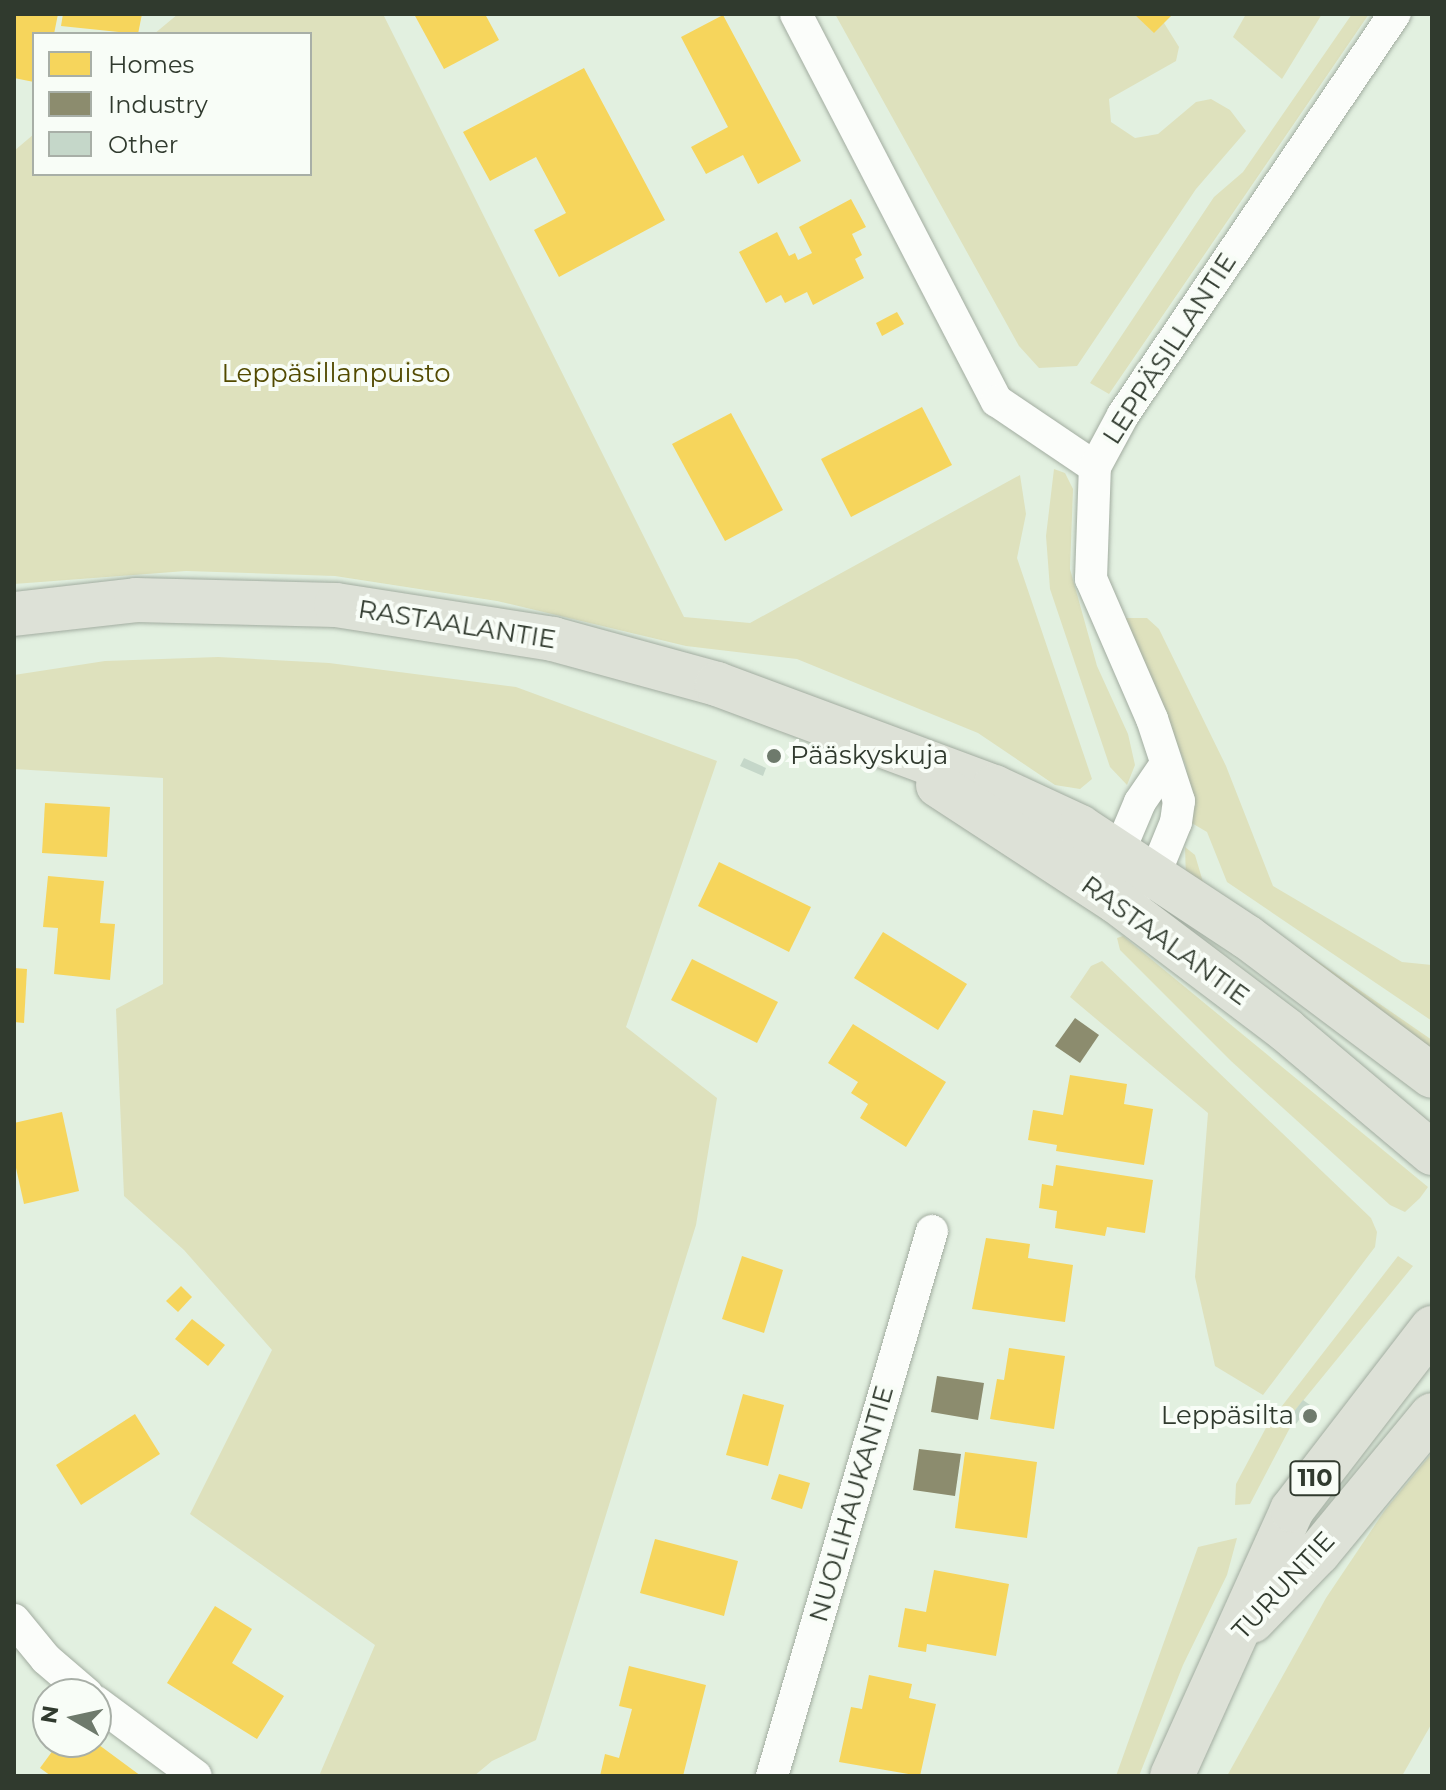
<!DOCTYPE html>
<html>
<head>
<meta charset="utf-8">
<style>
  body { margin:0 }
  #map { position:relative; width:1446px; height:1790px; overflow:hidden; background:#e2f0e0; font-family:Montserrat,sans-serif }
  div>[style] { position:absolute }
  [style*='--x'] { left:calc(var(--x)*1px); top:calc(var(--y)*1px); width:calc(var(--w)*1px); rotate:calc(var(--a)*1deg) }
  .green>* { inset:0; background:#dee1bd }
  .homes>* { inset:0; background:#f6d55c }
  .industry>* { inset:0; background:#8c8c6e }
  .building>* { inset:0; background:#c5d7c9 }
  .roads { filter:drop-shadow(0 0 2px #a2aca0) drop-shadow(0 0 2px #a2aca0) }
  .minor>* { height:32px; margin:-16px; padding:0 16px; transform-origin:16px; border-radius:16px; background:#fbfdfa }
  .primary>* { height:44px; margin:-22px; padding:0 22px; transform-origin:22px; border-radius:22px; background:#dde1d7 }
  .dots>* { width:22px; height:22px; translate:-50% -50%; box-sizing:border-box; border:4px solid #f8fdf7; border-radius:50% }
  span { translate:-50% -50%; white-space:nowrap; text-align:center; line-height:1.15; -webkit-text-stroke:8px #f8fdf7; paint-order:stroke }
  .shield-label span { padding:2px 6px; background:#f8fdf7; border:2px solid; border-radius:6px; -webkit-text-stroke-width:0 }
  .shield-label { font-size:24px; color:#303a2e; font-weight:700 }
  .street-label { font-size:26px; color:#303a2e }
  .park-label { font-size:26px; color:#524a00 }
  .poi-label { font-size:26px; color:#303a2e }
  .left { translate:0 -50%; text-align:left }
  .right { translate:-100% -50%; text-align:right }
  .frame { position:absolute; inset:0; border:16px solid #303a2e; pointer-events:none }
  .legend { position:absolute; left:32px; top:32px; width:280px; height:144px; box-sizing:border-box; background:#f8fdf7; border:2px solid #a8afa7; margin:0; padding:10px 14px; list-style:none; font-size:24px; color:#303a2e }
  .legend li { display:flex; align-items:center; gap:16px; height:40px }
  .legend b { width:40px; border:2px solid #a8afa7 }
  .north { position:absolute; left:32px; top:1678px; width:80px; height:80px; box-sizing:border-box; background:#f8fdf7; border:2px solid #a8afa7; border-radius:50%; rotate:279deg; font-size:22px; font-weight:700; line-height:32px; text-align:center; color:#303a2e }
  .north::after { content:''; display:block; margin:auto; width:28px; height:36px; background:#6e7a6c; clip-path:polygon(50% 0,100% 100%,50% 72%,0 100%) }
</style>
</head>
<body>
<div id="map">
  <div class="green">
    <div style="clip-path:polygon(178px 14px,383px 14px,684px 617px,750px 623px,1020px 475px,1026px 514px,1017px 558px,1092px 779px,1080px 789px,1055px 785px,978px 733px,797px 659px,686px 646px,497px 601px,335px 576px,186px 571px,14px 584px,14px 151px,34px 134px,34px 174px,310px 174px,310px 34px,154px 34px)"></div>
    <div style="clip-path:polygon(835px 14px,1134px 14px,1164px 23px,1179px 47px,1176px 61px,1109px 99px,1111px 122px,1135px 138px,1158px 134px,1196px 102px,1211px 99px,1230px 110px,1246px 131px,1196px 189px,1077px 366px,1039px 368px,1019px 346px)"></div>
    <div style="clip-path:polygon(1246px 14px,1322px 14px,1282px 79px,1233px 37px)"></div>
    <div style="clip-path:polygon(1352px 14px,1369px 14px,1109px 394px,1090px 383px,1214px 197px,1243px 172px)"></div>
    <div style="clip-path:polygon(1054px 469px,1065px 473px,1073px 489px,1070px 569px,1097px 666px,1128px 734px,1135px 765px,1127px 785px,1110px 767px,1050px 589px,1046px 536px)"></div>
    <div style="clip-path:polygon(1125px 618px,1147px 618px,1159px 629px,1226px 766px,1273px 886px,1402px 962px,1432px 965px,1432px 1021px,1227px 882px,1207px 832px,1190px 822px,1186px 766px)"></div>
    <div style="clip-path:polygon(218px 657px,329px 663px,516px 687px,717px 761px,626px 1027px,717px 1098px,696px 1225px,536px 1740px,492px 1761px,474px 1776px,319px 1776px,375px 1645px,190px 1514px,272px 1350px,184px 1250px,124px 1196px,116px 1009px,163px 984px,163px 778px,14px 769px,14px 675px,105px 661px)"></div>
    <div style="clip-path:polygon(1185px 847px,1195px 855px,1203px 882px,1432px 1040px,1432px 1065px,1186px 878px)"></div>
    <div style="clip-path:polygon(1123px 936px,1428px 1187px,1420px 1198px,1405px 1212px,1390px 1205px,1231px 1061px,1120px 950px,1117px 938px)"></div>
    <div style="clip-path:polygon(1102px 961px,1371px 1218px,1377px 1232px,1375px 1247px,1263px 1395px,1215px 1366px,1195px 1277px,1208px 1113px,1070px 997px,1091px 966px)"></div>
    <div style="clip-path:polygon(1398px 1256px,1413px 1266px,1289px 1418px,1293px 1422px,1250px 1504px,1235px 1505px,1236px 1484px,1268px 1424px)"></div>
    <div style="clip-path:polygon(1432px 1453px,1432px 1723px,1402px 1776px,1227px 1776px,1326px 1598px,1385px 1510px)"></div>
    <div style="clip-path:polygon(1237px 1538px,1227px 1575px,1183px 1665px,1139px 1776px,1116px 1776px,1198px 1547px)"></div>
  </div>
  <div class="homes">
    <div style="clip-path:polygon(14px 14px,58px 14px,54px 34px,34px 34px,34px 82px,14px 78px)"></div>
    <div style="clip-path:polygon(63px 14px,142px 14px,138px 34px,61px 26px)"></div>
    <div style="clip-path:polygon(414px 14px,485px 14px,499px 40px,444px 69px)"></div>
    <div style="clip-path:polygon(1134px 14px,1173px 14px,1154px 33px)"></div>
    <div style="clip-path:polygon(723px 15px,801px 161px,758px 184px,743px 155px,706px 174px,691px 147px,728px 127px,681px 37px)"></div>
    <div style="clip-path:polygon(584px 68px,665px 220px,559px 277px,534px 230px,566px 213px,536px 157px,490px 181px,463px 132px)"></div>
    <div style="clip-path:polygon(851px 199px,866px 227px,852px 234px,862px 255px,855px 259px,864px 278px,813px 305px,807px 292px,785px 303px,781px 295px,766px 303px,739px 252px,777px 232px,789px 256px,795px 253px,798px 260px,812px 253px,799px 227px)"></div>
    <div style="clip-path:polygon(897px 312px,904px 324px,882px 336px,876px 323px)"></div>
    <div style="clip-path:polygon(922px 407px,952px 465px,851px 517px,821px 459px)"></div>
    <div style="clip-path:polygon(731px 413px,783px 510px,725px 541px,672px 444px)"></div>
    <div style="clip-path:polygon(45px 803px,110px 807px,107px 857px,42px 853px)"></div>
    <div style="clip-path:polygon(719px 862px,811px 907px,789px 952px,698px 906px)"></div>
    <div style="clip-path:polygon(48px 876px,104px 881px,100px 923px,115px 924px,110px 980px,54px 974px,58px 928px,43px 927px)"></div>
    <div style="clip-path:polygon(883px 932px,967px 984px,938px 1030px,854px 978px)"></div>
    <div style="clip-path:polygon(692px 959px,778px 1002px,757px 1043px,671px 1000px)"></div>
    <div style="clip-path:polygon(14px 968px,27px 969px,24px 1023px,14px 1022px)"></div>
    <div style="clip-path:polygon(853px 1024px,946px 1082px,906px 1147px,860px 1118px,868px 1104px,851px 1093px,858px 1082px,828px 1063px)"></div>
    <div style="clip-path:polygon(1070px 1075px,1127px 1084px,1124px 1104px,1153px 1109px,1144px 1165px,1056px 1151px,1057px 1145px,1028px 1140px,1033px 1110px,1063px 1115px)"></div>
    <div style="clip-path:polygon(62px 1112px,79px 1191px,24px 1204px,14px 1159px,14px 1123px)"></div>
    <div style="clip-path:polygon(1056px 1165px,1153px 1180px,1145px 1233px,1107px 1227px,1105px 1236px,1055px 1228px,1057px 1211px,1039px 1208px,1042px 1184px,1053px 1186px)"></div>
    <div style="clip-path:polygon(986px 1238px,1030px 1244px,1028px 1258px,1073px 1265px,1065px 1322px,972px 1309px)"></div>
    <div style="clip-path:polygon(742px 1256px,783px 1270px,764px 1333px,722px 1319px)"></div>
    <div style="clip-path:polygon(181px 1286px,192px 1297px,178px 1312px,166px 1301px)"></div>
    <div style="clip-path:polygon(192px 1319px,225px 1345px,208px 1366px,175px 1339px)"></div>
    <div style="clip-path:polygon(1009px 1348px,1065px 1356px,1054px 1429px,990px 1419px,997px 1379px,1004px 1380px)"></div>
    <div style="clip-path:polygon(743px 1394px,784px 1405px,768px 1466px,726px 1455px)"></div>
    <div style="clip-path:polygon(135px 1414px,160px 1454px,81px 1505px,56px 1465px)"></div>
    <div style="clip-path:polygon(965px 1452px,1037px 1462px,1027px 1538px,955px 1528px)"></div>
    <div style="clip-path:polygon(779px 1474px,810px 1483px,802px 1509px,771px 1499px)"></div>
    <div style="clip-path:polygon(655px 1539px,738px 1561px,724px 1616px,640px 1593px)"></div>
    <div style="clip-path:polygon(934px 1570px,1009px 1584px,996px 1656px,927px 1644px,926px 1652px,898px 1647px,905px 1608px,926px 1612px)"></div>
    <div style="clip-path:polygon(215px 1606px,252px 1629px,232px 1663px,284px 1696px,257px 1739px,167px 1683px)"></div>
    <div style="clip-path:polygon(629px 1666px,706px 1685px,683px 1776px,600px 1776px,605px 1754px,619px 1758px,632px 1709px,619px 1706px)"></div>
    <div style="clip-path:polygon(869px 1675px,912px 1684px,909px 1698px,936px 1704px,920px 1776px,839px 1762px,851px 1707px,862px 1709px)"></div>
    <div style="clip-path:polygon(59px 1742px,95px 1742px,141px 1776px,51px 1776px,40px 1768px)"></div>
  </div>
  <div class="industry">
    <div style="clip-path:polygon(1075px 1018px,1099px 1035px,1080px 1063px,1055px 1046px)"></div>
    <div style="clip-path:polygon(937px 1376px,984px 1383px,978px 1420px,931px 1412px)"></div>
    <div style="clip-path:polygon(919px 1449px,961px 1454px,955px 1496px,913px 1490px)"></div>
  </div>
  <div class="building">
    <div style="clip-path:polygon(744px 758px,766px 768px,763px 776px,740px 766px)"></div>
    <div style="clip-path:polygon(1303px 1400px,1310px 1405px,1296px 1424px,1289px 1418px)"></div>
  </div>
  <div class="roads">
    <div class="minor">
      <div style="--x:796;--y:14;--w:436;--a:62.6"></div>
      <div style="--x:997;--y:401;--w:118;--a:34"></div>
      <div style="--x:1118;--y:875;--w:21;--a:-90"></div>
      <div style="--x:1118;--y:854;--w:56;--a:-67.1"></div>
      <div style="--x:1140;--y:802;--w:46;--a:-55.6"></div>
      <div style="--x:1137;--y:889;--w:21;--a:-37"></div>
      <div style="--x:1154;--y:876;--w:58;--a:-67.8"></div>
      <div style="--x:1176;--y:822;--w:21;--a:-82"></div>
      <div style="--x:1179;--y:801;--w:86;--a:-108.2"></div>
      <div style="--x:1152;--y:719;--w:153;--a:-113.5"></div>
      <div style="--x:1091;--y:579;--w:112;--a:-88"></div>
      <div style="--x:1095;--y:467;--w:59;--a:-61.7"></div>
      <div style="--x:1123;--y:415;--w:485;--a:-55.9"></div>
      <div style="--x:14;--y:1620;--w:50;--a:50.6"></div>
      <div style="--x:46;--y:1659;--w:54;--a:40.5"></div>
      <div style="--x:96;--y:1702;--w:124;--a:36.5"></div>
      <div style="--x:772;--y:1776;--w:568;--a:-73.64"></div>
    </div>
    <div class="primary">
      <div style="--x:14;--y:614;--w:123;--a:-6.5"></div>
      <div style="--x:136;--y:600;--w:200;--a:1.4"></div>
      <div style="--x:336;--y:605;--w:220;--a:8.9"></div>
      <div style="--x:553;--y:639;--w:170;--a:15.3"></div>
      <div style="--x:717;--y:684;--w:296;--a:20.4"></div>
      <div style="--x:994;--y:787;--w:95;--a:24.9"></div>
      <div style="--x:1080;--y:827;--w:200;--a:33.4"></div>
      <div style="--x:1247;--y:937;--w:231;--a:36.9"></div>
      <div style="--x:938;--y:785;--w:214;--a:33.2"></div>
      <div style="--x:1117;--y:902;--w:212;--a:37.1"></div>
      <div style="--x:1286;--y:1030;--w:191;--a:40.1"></div>
      <div style="--x:1252;--y:1621;--w:95;--a:-45.9"></div>
      <div style="--x:1318;--y:1553;--w:179;--a:-50.4"></div>
      <div style="--x:1172;--y:1776;--w:292;--a:-65.7"></div>
      <div style="--x:1292;--y:1510;--w:230;--a:-52.4"></div>
    </div>
  </div>
  <div class="dots">
    <div style="left:774px;top:756px;background:#6e7a6c"></div>
    <div style="left:1310px;top:1416px;background:#6e7a6c"></div>
  </div>
  <div class="shield-label">
    <span style="left:1315px;top:1478px">110</span>
  </div>
  <div class="street-label">
    <span style="left:1170px;top:349px;rotate:-57deg">LEPPÄSILLANTIE</span>
    <span style="left:457px;top:625px;rotate:9deg">RASTAALANTIE</span>
    <span style="left:1165px;top:941px;rotate:36deg">RASTAALANTIE</span>
    <span style="left:852px;top:1504px;rotate:-74deg">NUOLIHAUKANTIE</span>
    <span style="left:1284px;top:1586px;rotate:-47deg">TURUNTIE</span>
  </div>
  <div class="park-label">
    <span style="left:336px;top:374px">Leppäsillanpuisto</span>
  </div>
  <div class="poi-label">
    <span class="left" style="left:790px;top:756px">Pääskyskuja</span>
    <span class="right" style="left:1294px;top:1416px">Leppäsilta</span>
  </div>
  <div class="frame"></div>
  <ul class="legend">
  <li><b style="height:22px;background:#f6d55c"></b>Homes</li>
  <li><b style="height:22px;background:#8c8c6e"></b>Industry</li>
  <li><b style="height:22px;background:#c5d7c9"></b>Other</li>
  </ul>
  <div class="north">N</div>
</div>
</body>
</html>
